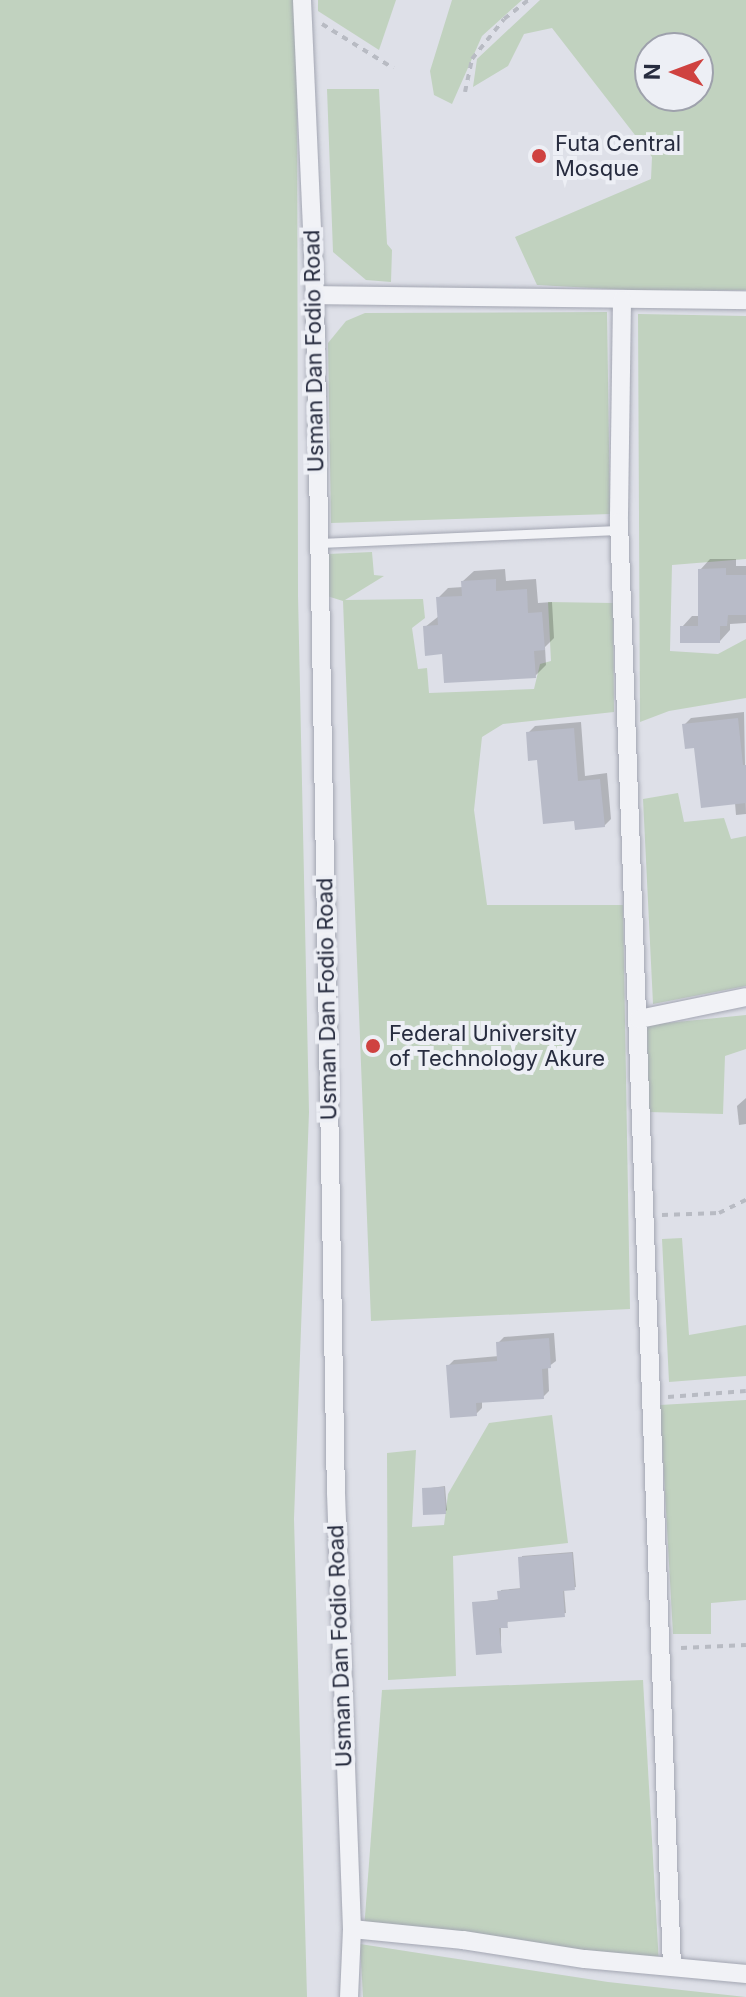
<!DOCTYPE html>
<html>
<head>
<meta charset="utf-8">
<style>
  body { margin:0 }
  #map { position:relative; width:746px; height:1997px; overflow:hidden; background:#dee0e8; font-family:Inter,sans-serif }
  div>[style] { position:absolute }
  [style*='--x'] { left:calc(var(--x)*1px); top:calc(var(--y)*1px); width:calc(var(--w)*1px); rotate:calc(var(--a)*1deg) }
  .green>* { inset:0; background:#c1d2bf }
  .shadow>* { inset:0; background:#0003 }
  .building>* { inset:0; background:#b8bbc8 }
  .path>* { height:4px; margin-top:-2px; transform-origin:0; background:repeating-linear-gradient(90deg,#b8bbc3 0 6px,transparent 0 12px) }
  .roads { filter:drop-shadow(0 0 2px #a3a6b2) drop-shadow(0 0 2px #a3a6b2) }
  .service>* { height:9px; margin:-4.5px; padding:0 4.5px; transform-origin:4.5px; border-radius:4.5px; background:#f1f2f6 }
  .minor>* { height:18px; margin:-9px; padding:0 9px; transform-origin:9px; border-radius:9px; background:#f1f2f6 }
  .dots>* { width:22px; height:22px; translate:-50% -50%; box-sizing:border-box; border:4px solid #edeff5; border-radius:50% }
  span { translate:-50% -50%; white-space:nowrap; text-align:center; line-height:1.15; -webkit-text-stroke:8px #edeff5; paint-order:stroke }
  .poi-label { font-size:22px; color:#272c3f }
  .left { translate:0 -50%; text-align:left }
  .street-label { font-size:22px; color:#272c3f }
  .north { position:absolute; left:634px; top:32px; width:80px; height:80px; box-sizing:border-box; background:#edeff5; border:2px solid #9ea1ac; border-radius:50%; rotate:271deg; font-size:22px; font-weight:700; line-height:32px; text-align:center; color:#272c3f }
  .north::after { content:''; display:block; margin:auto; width:28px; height:36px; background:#cf4240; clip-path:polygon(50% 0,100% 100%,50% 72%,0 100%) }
</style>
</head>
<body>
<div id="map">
  <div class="green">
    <div style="clip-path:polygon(0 0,297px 0,298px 595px,309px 1112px,294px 1519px,307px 1997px,0 1997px)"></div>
    <div style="clip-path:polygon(318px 0,396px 0,379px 50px,318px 11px)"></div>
    <div style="clip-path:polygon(452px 0,522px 0,482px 36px,452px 104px,434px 95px,430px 71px)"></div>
    <div style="clip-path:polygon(evenodd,540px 0,746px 0,746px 290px,647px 291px,537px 285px,515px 237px,651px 179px,652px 157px,552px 28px,524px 34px,508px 66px,473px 87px,477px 59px,540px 0,650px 48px,698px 48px,698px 96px,650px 96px,650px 48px)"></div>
    <div style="clip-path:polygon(327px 89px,379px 89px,387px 244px,392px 250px,391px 282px,366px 280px,333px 252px)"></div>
    <div style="clip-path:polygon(607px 312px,610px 514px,331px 523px,328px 343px,346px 321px,365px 313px)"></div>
    <div style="clip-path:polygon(638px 314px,746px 316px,746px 559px,672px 565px,670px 651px,718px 654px,746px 639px,746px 698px,669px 711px,640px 722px)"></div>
    <div style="clip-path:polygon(372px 552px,374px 575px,384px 576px,345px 600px,423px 599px,425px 618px,412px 628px,418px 669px,427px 668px,429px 693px,534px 689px,540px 664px,551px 661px,548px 602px,613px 603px,614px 712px,503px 724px,482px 737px,474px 810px,487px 905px,623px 905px,630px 1309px,371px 1321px,343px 601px,327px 596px,328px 554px)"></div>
    <div style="clip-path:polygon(678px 793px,684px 822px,724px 818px,731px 839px,746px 836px,746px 986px,653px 1004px,643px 799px)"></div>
    <div style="clip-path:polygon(746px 1015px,746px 1049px,725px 1056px,723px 1114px,648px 1112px,647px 1025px)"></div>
    <div style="clip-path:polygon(682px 1238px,689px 1335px,746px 1325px,746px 1376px,669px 1382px,662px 1239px)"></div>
    <div style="clip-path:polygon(746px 1400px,746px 1600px,711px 1603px,711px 1634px,673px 1634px,660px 1405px)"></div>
    <div style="clip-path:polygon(552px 1415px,568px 1543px,453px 1556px,456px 1676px,388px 1680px,387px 1453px,416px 1450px,412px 1527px,444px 1525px,448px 1494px,489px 1423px)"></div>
    <div style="clip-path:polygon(643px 1680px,659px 1965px,364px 1930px,382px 1690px)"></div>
    <div style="clip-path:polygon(360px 1944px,608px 1982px,746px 1997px,363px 1997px)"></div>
  </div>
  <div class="shadow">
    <div style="clip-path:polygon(710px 559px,736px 559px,736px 566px,746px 566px,746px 623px,730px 624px,730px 630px,720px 641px,682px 627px,692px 616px,700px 616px,700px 570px)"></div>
    <div style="clip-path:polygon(505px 569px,506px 581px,536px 579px,538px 603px,552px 602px,554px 638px,545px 647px,546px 665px,535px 676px,443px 652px,425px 627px,439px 616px,438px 598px,448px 588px,463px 587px,463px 581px,474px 571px)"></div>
    <div style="clip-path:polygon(744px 712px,746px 814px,736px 815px,735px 803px,684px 725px,691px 718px)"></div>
    <div style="clip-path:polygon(581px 722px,585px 776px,607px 773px,611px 819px,604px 826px,575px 819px,528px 733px,535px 726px)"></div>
    <div style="clip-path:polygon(746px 1098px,746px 1124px,739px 1125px,737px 1106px)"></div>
    <div style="clip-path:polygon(554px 1333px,556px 1361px,548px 1367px,549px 1391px,543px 1397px,482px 1401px,482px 1408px,476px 1414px,448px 1366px,454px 1360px,499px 1356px,498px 1343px,504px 1337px)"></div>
    <div style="clip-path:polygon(445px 1486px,447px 1510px,445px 1512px,424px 1489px)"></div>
    <div style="clip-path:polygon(573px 1552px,576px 1587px,564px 1589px,566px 1613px,508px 1620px,507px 1626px,501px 1626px,501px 1651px,474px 1603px,500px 1599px,501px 1590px,522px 1588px,522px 1556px)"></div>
  </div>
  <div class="building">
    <div style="clip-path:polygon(726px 568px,726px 575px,746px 575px,746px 615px,728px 615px,727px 626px,720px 626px,720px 643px,680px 643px,680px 626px,698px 626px,698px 569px)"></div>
    <div style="clip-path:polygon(496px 579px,496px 591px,527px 589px,528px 613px,542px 612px,545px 650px,534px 651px,536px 678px,444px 683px,442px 654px,425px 656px,423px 626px,438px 625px,436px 597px,462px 596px,461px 581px)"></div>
    <div style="clip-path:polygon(738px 718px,743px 765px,746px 765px,746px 803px,701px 808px,694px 748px,685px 749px,682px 724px)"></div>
    <div style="clip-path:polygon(574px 728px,578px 781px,600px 779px,605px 827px,575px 830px,574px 821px,543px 824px,537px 760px,528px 761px,526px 732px)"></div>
    <div style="clip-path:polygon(549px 1338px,551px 1368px,542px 1369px,544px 1399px,476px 1403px,477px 1416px,450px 1418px,446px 1365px,497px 1361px,496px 1342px)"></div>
    <div style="clip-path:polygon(444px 1487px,446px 1514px,423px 1515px,422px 1488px)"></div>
    <div style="clip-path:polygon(572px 1553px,575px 1590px,563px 1591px,565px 1617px,507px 1622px,508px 1628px,499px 1628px,502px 1653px,476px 1655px,472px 1602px,498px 1600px,497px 1591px,520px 1589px,518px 1557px)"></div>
  </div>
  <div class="path">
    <div style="--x:322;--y:24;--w:84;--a:31.8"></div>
    <div style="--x:465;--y:92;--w:34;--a:-78"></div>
    <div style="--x:472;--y:59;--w:51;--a:-51.3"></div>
    <div style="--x:504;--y:19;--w:31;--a:-38"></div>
    <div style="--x:662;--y:1215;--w:57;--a:-2"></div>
    <div style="--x:719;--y:1213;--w:30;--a:-26"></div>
    <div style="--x:668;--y:1397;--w:78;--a:-4.4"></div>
    <div style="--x:681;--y:1648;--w:65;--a:-2.6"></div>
  </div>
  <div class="roads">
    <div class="service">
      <div style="--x:318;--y:543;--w:301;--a:-2.5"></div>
    </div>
    <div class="minor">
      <div style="--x:302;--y:0;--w:295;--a:87.5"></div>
      <div style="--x:315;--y:295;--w:1198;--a:89"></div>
      <div style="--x:336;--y:1493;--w:436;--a:87.9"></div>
      <div style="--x:352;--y:1929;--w:68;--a:92.5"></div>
      <div style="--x:315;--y:295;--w:431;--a:0.7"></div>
      <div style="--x:622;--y:300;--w:222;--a:90.8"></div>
      <div style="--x:619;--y:522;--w:1446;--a:87.9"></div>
      <div style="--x:639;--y:1019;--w:109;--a:-11.6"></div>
      <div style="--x:352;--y:1929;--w:112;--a:5.7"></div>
      <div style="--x:463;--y:1940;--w:123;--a:8.9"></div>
      <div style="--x:585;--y:1959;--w:162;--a:5.3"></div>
    </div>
  </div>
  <div class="dots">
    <div style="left:539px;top:156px;background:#cf4240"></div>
    <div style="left:373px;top:1046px;background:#cf4240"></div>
  </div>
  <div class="poi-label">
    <span class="left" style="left:555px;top:156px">Futa Central<br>Mosque</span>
    <span class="left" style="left:389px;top:1046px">Federal University<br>of Technology Akure</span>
  </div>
  <div class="street-label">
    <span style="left:314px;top:351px;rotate:-91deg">Usman Dan Fodio Road</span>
    <span style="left:327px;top:999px;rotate:-91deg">Usman Dan Fodio Road</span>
    <span style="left:340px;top:1646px;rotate:-92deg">Usman Dan Fodio Road</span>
  </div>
  <div class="north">N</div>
</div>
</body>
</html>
